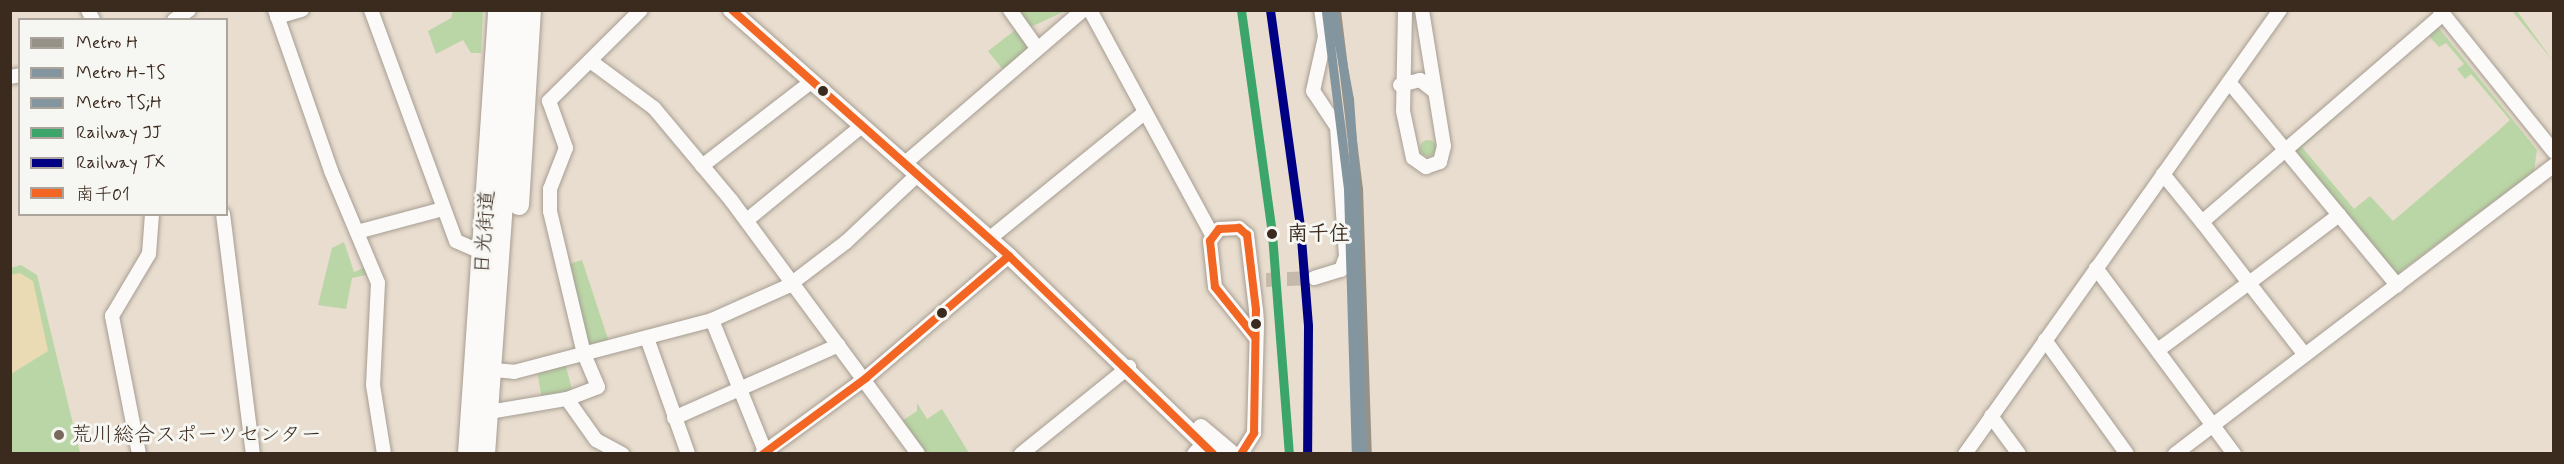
<!DOCTYPE html>
<html>
<head>
<meta charset="utf-8">
<style>
  body { margin:0 }
  #map { position:relative; width:2564px; height:464px; overflow:hidden; background:#e8ddce; font-family:Mynerve,"Klee One",sans-serif }
  div>[style] { position:absolute }
  [style*='--x'] { left:calc(var(--x)*1px); top:calc(var(--y)*1px); width:calc(var(--w)*1px); rotate:calc(var(--a)*1deg) }
  .green>* { inset:0; background:#bad6a6 }
  .round { border-radius:50% }
  .sand>* { inset:0; background:#ebdbb4 }
  .minor-tunnel>* { height:14px; margin-top:-7px; transform-origin:0; background:repeating-linear-gradient(90deg,#c5b9ab 0 14px,transparent 0 21px) }
  .roads { filter:drop-shadow(0 0 2px #a69d93) drop-shadow(0 0 2px #a69d93) }
  .minor>* { height:14px; margin:-7px; padding:0 7px; transform-origin:7px; border-radius:7px; background:#fcfaf8 }
  .major>* { height:16px; margin:-8px; padding:0 8px; transform-origin:8px; border-radius:8px; background:#fcfaf8 }
  .highway>* { height:20px; margin:-10px; padding:0 10px; transform-origin:10px; border-radius:10px; background:#fcfaf8 }
  .bus-1>* { height:8px; margin:-4px; padding:0 4px; transform-origin:4px; border-radius:4px; background:#f26522 }
  .rail-1>* { height:9px; margin:-4.5px; padding:0 4.5px; transform-origin:4.5px; border-radius:4.5px; background:#3ca569 }
  .rail-2>* { height:9px; margin:-4.5px; padding:0 4.5px; transform-origin:4.5px; border-radius:4.5px; background:#000084 }
  .metro-1>* { height:9px; margin:-4.5px; padding:0 4.5px; transform-origin:4.5px; border-radius:4.5px; background:#969288 }
  .metro-2>* { height:9px; margin:-4.5px; padding:0 4.5px; transform-origin:4.5px; border-radius:4.5px; background:#8396a0 }
  .metro-3>* { height:9px; margin:-4.5px; padding:0 4.5px; transform-origin:4.5px; border-radius:4.5px; background:#8396a0 }
  .dots>* { width:16px; height:16px; translate:-50% -50%; box-sizing:border-box; border:3px solid #f6f6f2; border-radius:50% }
  span { translate:-50% -50%; white-space:nowrap; text-align:center; line-height:1.15; -webkit-text-stroke:6px #f6f6f2; paint-order:stroke }
  .street-label { font-size:21px; color:#3b2a1e }
  .stop-label { font-size:21px; color:#3b2a1e; font-weight:700 }
  .left { translate:0 -50%; text-align:left }
  .poi-label { font-size:21px; color:#3b2a1e }
  .frame { position:absolute; inset:0; border:12px solid #3b2a1e; pointer-events:none }
  .legend { position:absolute; left:18px; top:18px; width:210px; height:198px; box-sizing:border-box; background:#f6f6f2; border:2px solid #aba49d; margin:0; padding:8px 10px; list-style:none; font-size:18px; color:#3b2a1e }
  .legend li { display:flex; align-items:center; gap:12px; height:30px }
  .legend b { width:30px; border:2px solid #aba49d }
</style>
</head>
<body>
<div id="map">
  <div class="green">
    <div style="clip-path:polygon(453px 10px,483px 11px,481px 53px,471px 53px,463px 40px,436px 54px,428px 31px,451px 18px)"></div>
    <div style="clip-path:polygon(1020px 11px,1065px 11px,1031px 27px)"></div>
    <div style="clip-path:polygon(2512px 11px,2517px 11px,2553px 61px)"></div>
    <div style="clip-path:polygon(2438px 27px,2537px 150px,2534px 171px,2396px 275px,2293px 151px,2373px 83px,2302px 147px,2354px 209px,2370px 196px,2393px 221px,2498px 131px,2510px 120px,2471px 74px,2465px 79px,2457px 69px,2464px 64px,2446px 43px,2439px 47px,2428px 35px)"></div>
    <div style="clip-path:polygon(1018px 28px,1031px 46px,1004px 71px,988px 51px)"></div>
    <div class="round" style="left:1420px;top:140px;width:16px;height:16px"></div>
    <div style="clip-path:polygon(344px 242px,354px 272px,368px 266px,371px 274px,352px 278px,346px 309px,318px 305px,332px 248px)"></div>
    <div style="clip-path:polygon(582px 260px,609px 342px,587px 348px,569px 264px)"></div>
    <div style="clip-path:polygon(21px 265px,37px 275px,80px 453px,11px 453px,10px 268px)"></div>
    <div style="clip-path:polygon(565px 363px,573px 393px,542px 400px,537px 370px)"></div>
    <div style="clip-path:polygon(917px 403px,927px 419px,942px 409px,969px 453px,924px 453px,902px 421px,917px 411px)"></div>
  </div>
  <div class="sand">
    <div style="clip-path:polygon(20px 273px,33px 281px,48px 351px,11px 374px,11px 275px)"></div>
  </div>
  <div class="minor-tunnel">
    <div style="--x:1266;--y:280;--w:48;--a:-2.4"></div>
  </div>
  <div class="roads">
    <div class="minor">
      <div style="--x:88;--y:10;--w:11;--a:63"></div>
      <div style="--x:275;--y:10;--w:170;--a:70.8"></div>
      <div style="--x:331;--y:171;--w:121;--a:67.2"></div>
      <div style="--x:378;--y:283;--w:102;--a:92.8"></div>
      <div style="--x:373;--y:385;--w:70;--a:80.9"></div>
      <div style="--x:371;--y:10;--w:246;--a:69.8"></div>
      <div style="--x:456;--y:241;--w:30;--a:24"></div>
      <div style="--x:1010;--y:10;--w:47;--a:54.6"></div>
      <div style="--x:1090;--y:10;--w:256;--a:61.5"></div>
      <div style="--x:1405;--y:10;--w:101;--a:91.1"></div>
      <div style="--x:1403;--y:111;--w:48;--a:78"></div>
      <div style="--x:1413;--y:158;--w:16;--a:35"></div>
      <div style="--x:1426;--y:167;--w:15;--a:-20"></div>
      <div style="--x:1440;--y:162;--w:16;--a:-76"></div>
      <div style="--x:1444;--y:146;--w:138;--a:-99.2"></div>
      <div style="--x:2440;--y:10;--w:182;--a:51.2"></div>
      <div style="--x:277;--y:17;--w:26;--a:-16"></div>
      <div style="--x:174;--y:20;--w:18;--a:-34"></div>
      <div style="--x:593;--y:63;--w:76;--a:36.4"></div>
      <div style="--x:654;--y:108;--w:120;--a:50.1"></div>
      <div style="--x:731;--y:200;--w:315;--a:53.6"></div>
      <div style="--x:10;--y:77;--w:10;--a:-11"></div>
      <div style="--x:2229;--y:82;--w:264;--a:50.4"></div>
      <div style="--x:1400;--y:85;--w:21;--a:-14"></div>
      <div style="--x:1420;--y:80;--w:18;--a:38"></div>
      <div style="--x:904;--y:164;--w:236;--a:-40.7"></div>
      <div style="--x:702;--y:166;--w:138;--a:-37.6"></div>
      <div style="--x:2163;--y:174;--w:62;--a:50.9"></div>
      <div style="--x:223;--y:214;--w:242;--a:82.9"></div>
      <div style="--x:747;--y:220;--w:149;--a:-39.3"></div>
      <div style="--x:357;--y:232;--w:89;--a:-15"></div>
      <div style="--x:989;--y:239;--w:201;--a:-39.1"></div>
      <div style="--x:2096;--y:268;--w:232;--a:53.4"></div>
      <div style="--x:1314;--y:278;--w:28;--a:-17"></div>
      <div style="--x:1341;--y:270;--w:15;--a:-70"></div>
      <div style="--x:1346;--y:256;--w:129;--a:-94"></div>
      <div style="--x:1337;--y:127;--w:43;--a:-123.7"></div>
      <div style="--x:1313;--y:91;--w:55;--a:-77.5"></div>
      <div style="--x:1325;--y:37;--w:27;--a:-98"></div>
      <div style="--x:712;--y:320;--w:141;--a:68"></div>
      <div style="--x:647;--y:338;--w:123;--a:70.5"></div>
      <div style="--x:2045;--y:340;--w:140;--a:54.3"></div>
      <div style="--x:2158;--y:350;--w:113;--a:-36.4"></div>
      <div style="--x:2249;--y:283;--w:77;--a:-127.6"></div>
      <div style="--x:2202;--y:222;--w:318;--a:-40.8"></div>
      <div style="--x:2305;--y:355;--w:91;--a:-127.9"></div>
      <div style="--x:2249;--y:283;--w:113;--a:-37.1"></div>
      <div style="--x:493;--y:370;--w:21;--a:5"></div>
      <div style="--x:514;--y:372;--w:205;--a:-14.7"></div>
      <div style="--x:712;--y:320;--w:83;--a:-24.1"></div>
      <div style="--x:788;--y:286;--w:73;--a:-37.2"></div>
      <div style="--x:846;--y:242;--w:98;--a:-43.3"></div>
      <div style="--x:567;--y:399;--w:50;--a:54.7"></div>
      <div style="--x:596;--y:440;--w:30;--a:28"></div>
      <div style="--x:489;--y:412;--w:79;--a:-9.5"></div>
      <div style="--x:567;--y:399;--w:33;--a:-21"></div>
      <div style="--x:598;--y:387;--w:36;--a:-113"></div>
      <div style="--x:584;--y:354;--w:147;--a:-103.4"></div>
      <div style="--x:550;--y:211;--w:22;--a:-90"></div>
      <div style="--x:550;--y:189;--w:44;--a:-68.7"></div>
      <div style="--x:566;--y:148;--w:50;--a:-109.9"></div>
      <div style="--x:549;--y:101;--w:129;--a:-44.7"></div>
      <div style="--x:1991;--y:416;--w:47;--a:53.6"></div>
      <div style="--x:674;--y:418;--w:180;--a:-23.9"></div>
      <div style="--x:139;--y:454;--w:141;--a:-101.1"></div>
      <div style="--x:112;--y:316;--w:72;--a:-59.2"></div>
      <div style="--x:149;--y:254;--w:40;--a:-85.7"></div>
      <div style="--x:762;--y:454;--w:129;--a:-36.2"></div>
      <div style="--x:866;--y:378;--w:188;--a:-40.5"></div>
      <div style="--x:1021;--y:454;--w:139;--a:-38.9"></div>
      <div style="--x:1194;--y:454;--w:15;--a:-48"></div>
      <div style="--x:1241;--y:454;--w:25;--a:-58"></div>
      <div style="--x:1254;--y:433;--w:110;--a:-88.4"></div>
      <div style="--x:1257;--y:323;--w:13;--a:-94"></div>
      <div style="--x:1256;--y:310;--w:76;--a:-96.8"></div>
      <div style="--x:1247;--y:235;--w:11;--a:-139"></div>
      <div style="--x:1239;--y:228;--w:20;--a:177"></div>
      <div style="--x:1219;--y:229;--w:15;--a:127"></div>
      <div style="--x:1210;--y:241;--w:46;--a:83.8"></div>
      <div style="--x:1215;--y:287;--w:64;--a:51.3"></div>
      <div style="--x:1965;--y:454;--w:544;--a:-54.65"></div>
      <div style="--x:2175;--y:454;--w:477;--a:-37.3"></div>
    </div>
    <div class="major">
      <div style="--x:731;--y:10;--w:371;--a:41.5"></div>
      <div style="--x:1009;--y:256;--w:285;--a:44"></div>
      <div style="--x:1201;--y:427;--w:42;--a:40.2"></div>
    </div>
    <div class="highway">
      <div style="--x:519;--y:205;--w:195;--a:-86.5"></div>
      <div style="--x:468;--y:454;--w:445;--a:-86.1"></div>
      <div style="--x:485;--y:454;--w:445;--a:-85.9"></div>
    </div>
  </div>
  <div class="bus-1">
    <div style="--x:732;--y:10;--w:370;--a:41.6"></div>
    <div style="--x:1009;--y:256;--w:284;--a:44.1"></div>
    <div style="--x:763;--y:454;--w:128;--a:-36.4"></div>
    <div style="--x:866;--y:378;--w:188;--a:-40.5"></div>
    <div style="--x:1241;--y:454;--w:25;--a:-58"></div>
    <div style="--x:1254;--y:433;--w:123;--a:-89.1"></div>
    <div style="--x:1256;--y:310;--w:76;--a:-96.8"></div>
    <div style="--x:1247;--y:235;--w:11;--a:-139"></div>
    <div style="--x:1239;--y:228;--w:20;--a:177"></div>
    <div style="--x:1219;--y:229;--w:15;--a:127"></div>
    <div style="--x:1210;--y:241;--w:46;--a:83.8"></div>
    <div style="--x:1215;--y:287;--w:64;--a:51.3"></div>
  </div>
  <div class="rail-1">
    <div style="--x:1241;--y:10;--w:226;--a:82.1"></div>
    <div style="--x:1272;--y:234;--w:221;--a:85.6"></div>
  </div>
  <div class="rail-2">
    <div style="--x:1270;--y:10;--w:218;--a:82.1"></div>
    <div style="--x:1300;--y:226;--w:100;--a:85.4"></div>
    <div style="--x:1308;--y:326;--w:128;--a:90.4"></div>
  </div>
  <div class="metro-1">
    <div style="--x:1336;--y:10;--w:179;--a:83"></div>
    <div style="--x:1358;--y:188;--w:266;--a:88.1"></div>
  </div>
  <div class="metro-2">
    <div style="--x:1326;--y:12;--w:178;--a:82.9"></div>
    <div style="--x:1348;--y:189;--w:265;--a:88.3"></div>
  </div>
  <div class="metro-3">
    <div style="--x:1333;--y:12;--w:88;--a:79.6"></div>
    <div style="--x:1349;--y:99;--w:83;--a:85.9"></div>
    <div style="--x:1355;--y:182;--w:272;--a:88.5"></div>
  </div>
  <div class="dots">
    <div style="left:823px;top:91px;background:#3b2a1e"></div>
    <div style="left:1272px;top:234px;background:#3b2a1e"></div>
    <div style="left:942px;top:313px;background:#3b2a1e"></div>
    <div style="left:1256px;top:324px;background:#3b2a1e"></div>
    <div style="left:59px;top:435px;background:#78695c"></div>
  </div>
  <div class="street-label">
    <span style="left:485px;top:232px;rotate:-86deg">日光街道</span>
  </div>
  <div class="stop-label">
    <span class="left" style="left:1287px;top:234px">南千住</span>
  </div>
  <div class="poi-label">
    <span class="left" style="left:71px;top:435px">荒川総合スポーツセンター</span>
  </div>
  <div class="frame"></div>
  <ul class="legend">
  <li><b style="height:8px;background:#969288"></b>Metro H</li>
  <li><b style="height:8px;background:#8396a0"></b>Metro H-TS</li>
  <li><b style="height:8px;background:#8396a0"></b>Metro TS;H</li>
  <li><b style="height:8px;background:#3ca569"></b>Railway JJ</li>
  <li><b style="height:8px;background:#000084"></b>Railway TX</li>
  <li><b style="height:8px;background:#f26522"></b>南千01</li>
  </ul>
</div>
</body>
</html>
